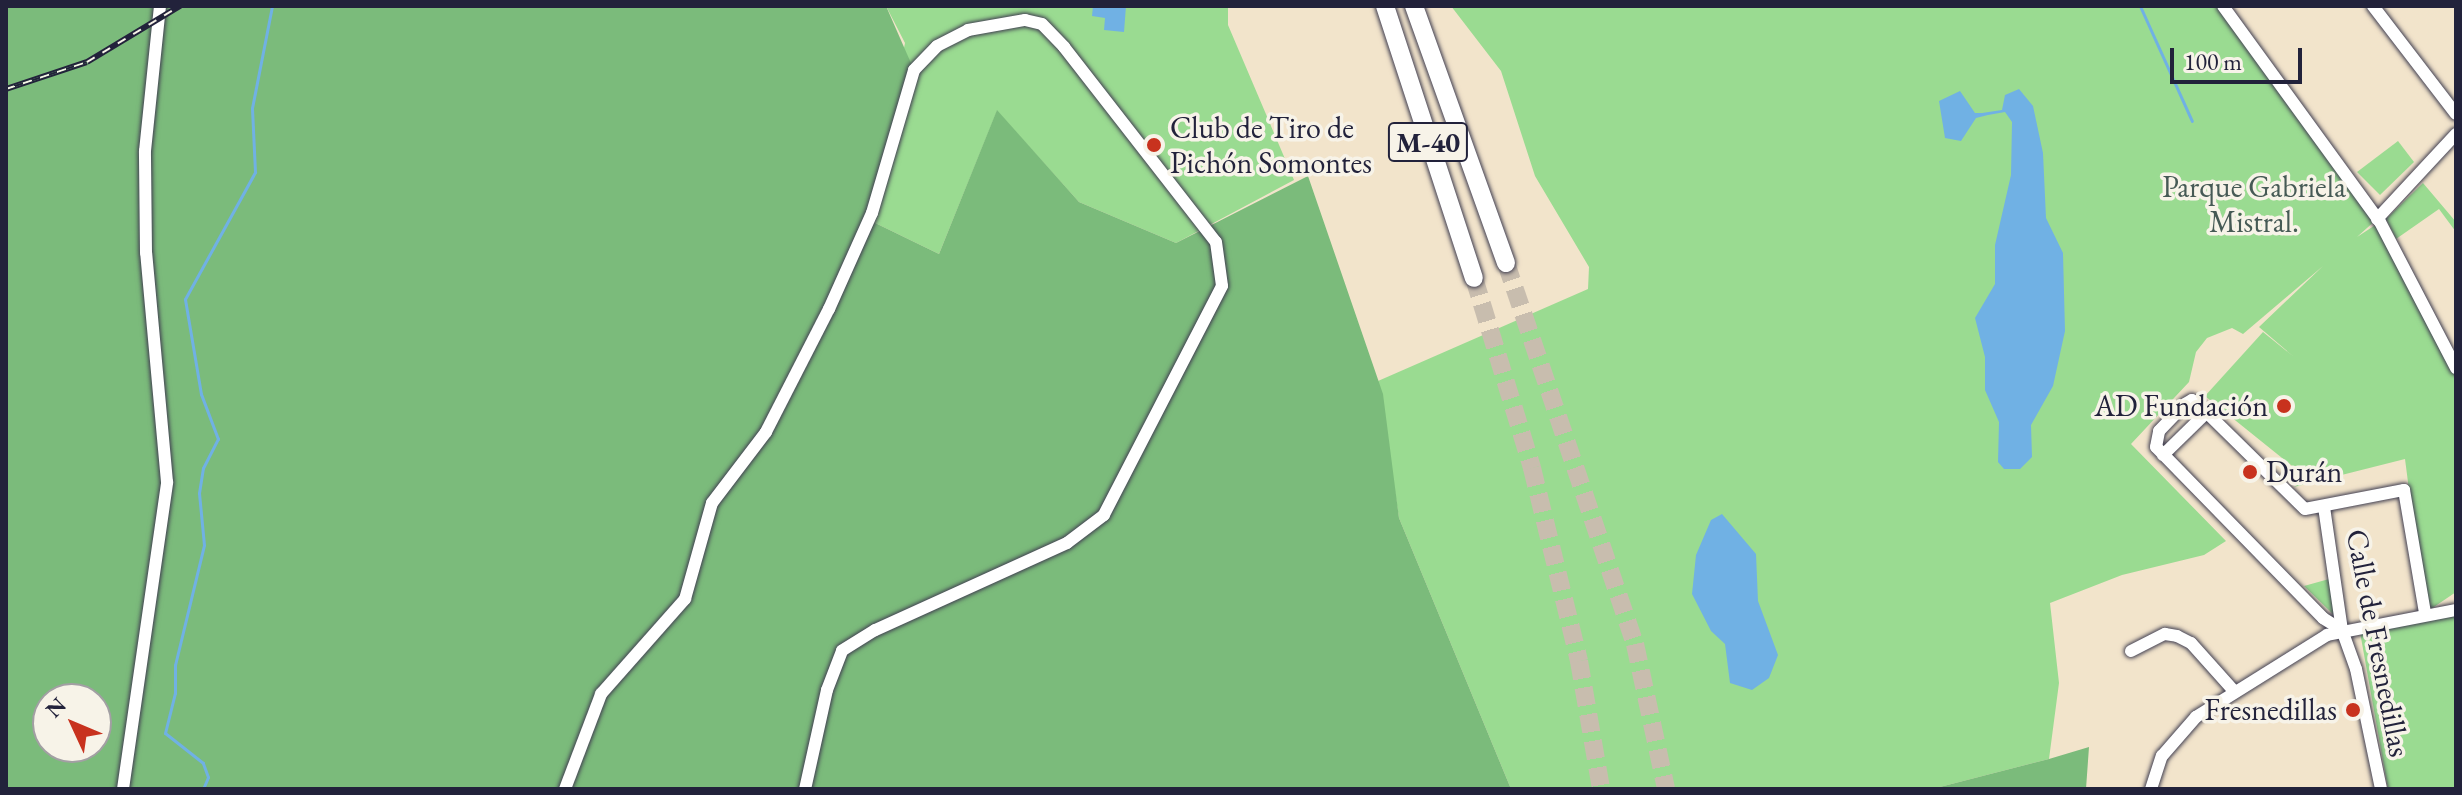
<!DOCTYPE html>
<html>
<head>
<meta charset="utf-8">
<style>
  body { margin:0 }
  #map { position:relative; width:2462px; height:795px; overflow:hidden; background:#f2e4cb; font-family:"EB Garamond",serif }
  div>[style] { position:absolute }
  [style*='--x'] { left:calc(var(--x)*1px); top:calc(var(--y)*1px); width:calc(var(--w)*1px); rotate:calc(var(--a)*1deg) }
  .green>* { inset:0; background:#9adb91 }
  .forest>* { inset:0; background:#7bbb7b }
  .water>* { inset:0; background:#70b1e4 }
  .stream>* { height:3px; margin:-1.5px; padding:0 1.5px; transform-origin:1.5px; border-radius:1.5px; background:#70b1e4 }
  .highway-tunnel>* { height:18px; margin-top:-9px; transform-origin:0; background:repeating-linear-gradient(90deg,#c8bdae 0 18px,transparent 0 27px) }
  .roads { filter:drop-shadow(0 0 2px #413f51) drop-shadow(0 0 2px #413f51) }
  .minor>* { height:12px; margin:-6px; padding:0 6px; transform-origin:6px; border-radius:6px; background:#fff }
  .highway>* { height:18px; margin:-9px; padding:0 9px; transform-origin:9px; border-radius:9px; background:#fff }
  .rail>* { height:6px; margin-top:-3px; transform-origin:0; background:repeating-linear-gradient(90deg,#f7f3e8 0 9px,#22223b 0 18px); box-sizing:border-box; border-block:2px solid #22223b }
  .dots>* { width:22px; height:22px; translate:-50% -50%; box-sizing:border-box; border:4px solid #f7f3e8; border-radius:50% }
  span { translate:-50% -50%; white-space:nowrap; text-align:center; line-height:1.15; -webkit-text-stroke:7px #f7f3e8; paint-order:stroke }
  .shield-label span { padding:2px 6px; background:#f7f3e8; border:2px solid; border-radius:6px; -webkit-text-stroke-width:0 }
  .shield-label { font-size:28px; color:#22223b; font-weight:700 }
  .poi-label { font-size:30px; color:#22223b }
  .left { translate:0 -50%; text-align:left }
  .right { translate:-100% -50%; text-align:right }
  .park-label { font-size:30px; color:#465a55 }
  .street-label { font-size:30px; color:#22223b }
  .frame { position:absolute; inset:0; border:8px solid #22223b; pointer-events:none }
  .north { position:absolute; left:32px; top:683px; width:80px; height:80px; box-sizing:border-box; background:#f7f3e8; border:2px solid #a29fa3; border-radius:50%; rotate:314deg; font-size:22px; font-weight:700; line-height:32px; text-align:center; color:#22223b }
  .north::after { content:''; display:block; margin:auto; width:28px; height:36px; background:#c8321e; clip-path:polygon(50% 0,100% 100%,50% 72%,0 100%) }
  .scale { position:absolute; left:2170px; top:48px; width:132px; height:36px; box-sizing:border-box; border:4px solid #22223b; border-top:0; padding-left:10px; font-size:24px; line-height:28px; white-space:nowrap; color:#22223b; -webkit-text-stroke:6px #f7f3e8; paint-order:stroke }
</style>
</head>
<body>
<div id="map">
  <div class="green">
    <div style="clip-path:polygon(886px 6px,1228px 6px,1228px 25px,1294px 180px,1176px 243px,1079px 202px,997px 111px,939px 254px,869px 220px,905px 43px)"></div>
    <div style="clip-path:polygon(1451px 6px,2223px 6px,2377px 219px,2357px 237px,2380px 222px,2456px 373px,2456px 592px,2425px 613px,2405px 459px,2294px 487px,2307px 478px,2205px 396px,2263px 332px,2294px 357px,2259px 327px,2323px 266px,2243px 334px,2232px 328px,2207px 338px,2196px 352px,2189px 382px,2131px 444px,2226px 541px,2204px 555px,2122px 575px,2050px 603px,2059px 683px,2049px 759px,1932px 789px,1511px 789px,1399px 518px,1378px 381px,1588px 289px,1589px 267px,1535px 176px,1501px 71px)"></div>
    <div style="clip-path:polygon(2398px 141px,2414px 162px,2380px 195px,2357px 172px)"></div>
    <div style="clip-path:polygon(2423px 183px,2456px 222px,2456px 232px,2439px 209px,2396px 239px,2386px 219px)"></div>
    <div style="clip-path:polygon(2329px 579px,2336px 617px,2304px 586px)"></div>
    <div style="clip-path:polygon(2456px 613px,2456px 789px,2388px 789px,2360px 632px)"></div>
  </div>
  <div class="forest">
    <div style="clip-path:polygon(evenodd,6px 6px,886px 6px,914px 70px,869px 220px,939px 254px,997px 110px,1079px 202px,1176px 243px,1308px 176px,1383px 394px,1399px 518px,1511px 789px,6px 789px,6px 6px,48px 699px,96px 699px,96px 747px,48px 747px,48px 699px)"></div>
    <div style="clip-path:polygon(2089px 747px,2086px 789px,1932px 789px,2049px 759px)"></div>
  </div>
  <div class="water">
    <div style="clip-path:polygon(1093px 6px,1126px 6px,1124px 32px,1104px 30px,1105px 18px,1092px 16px)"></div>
    <div style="clip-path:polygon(2019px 89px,2033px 106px,2043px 153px,2046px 218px,2063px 253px,2065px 331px,2053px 386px,2031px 425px,2032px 457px,2020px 469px,2004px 469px,1998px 462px,1999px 422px,1985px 390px,1985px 357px,1975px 318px,1995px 284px,1995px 245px,2011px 175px,2012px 122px,2005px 112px,1988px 115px,1976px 118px,1961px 141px,1945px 138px,1939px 101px,1960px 91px,1975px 113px,1982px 113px,2002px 110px,2005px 95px)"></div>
    <div style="clip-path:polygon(1722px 514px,1756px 554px,1758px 601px,1778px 655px,1769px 678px,1752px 690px,1730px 683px,1725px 644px,1711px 631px,1692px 594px,1696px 555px,1711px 520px)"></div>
  </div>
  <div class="stream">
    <div style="--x:2140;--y:6;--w:126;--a:65.7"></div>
    <div style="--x:203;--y:789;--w:13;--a:-67"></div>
    <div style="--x:208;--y:777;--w:15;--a:-110"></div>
    <div style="--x:203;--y:763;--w:48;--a:-141.7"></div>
    <div style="--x:165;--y:733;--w:41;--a:-76"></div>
    <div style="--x:175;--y:693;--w:28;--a:-90"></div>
    <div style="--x:175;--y:665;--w:123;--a:-76.4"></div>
    <div style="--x:204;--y:545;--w:52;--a:-95.5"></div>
    <div style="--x:199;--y:493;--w:25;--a:-81"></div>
    <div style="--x:203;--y:468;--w:33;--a:-63"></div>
    <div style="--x:218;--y:439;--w:48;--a:-110.7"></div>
    <div style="--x:201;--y:394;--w:96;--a:-99.6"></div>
    <div style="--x:185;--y:299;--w:145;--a:-61.1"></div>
    <div style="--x:255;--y:172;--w:64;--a:-92.7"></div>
    <div style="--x:252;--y:108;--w:104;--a:-78.9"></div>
  </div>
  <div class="highway-tunnel">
    <div style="--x:1506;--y:263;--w:402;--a:71.3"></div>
    <div style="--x:1635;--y:644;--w:148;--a:77.9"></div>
    <div style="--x:1474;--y:278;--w:199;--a:73"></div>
    <div style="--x:1532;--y:468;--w:199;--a:76.3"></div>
    <div style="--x:1579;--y:661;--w:130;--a:80.2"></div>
  </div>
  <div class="roads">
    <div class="minor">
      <div style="--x:2223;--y:6;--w:267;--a:54"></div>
      <div style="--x:2380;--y:222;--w:165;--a:62.5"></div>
      <div style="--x:2373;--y:6;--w:136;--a:52.5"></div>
      <div style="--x:2377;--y:219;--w:116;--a:-47.1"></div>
      <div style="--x:2163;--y:455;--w:60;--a:-44.3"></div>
      <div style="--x:2324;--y:507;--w:124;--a:81.7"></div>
      <div style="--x:2342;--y:630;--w:41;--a:70.3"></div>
      <div style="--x:2356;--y:669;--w:123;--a:78.2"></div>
      <div style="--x:2342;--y:630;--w:22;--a:-148"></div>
      <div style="--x:2323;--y:618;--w:239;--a:-134.3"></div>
      <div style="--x:2156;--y:447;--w:16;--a:-79"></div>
      <div style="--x:2159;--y:431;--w:37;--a:-46"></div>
      <div style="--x:2185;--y:404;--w:8;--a:-30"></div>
      <div style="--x:2192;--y:400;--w:9;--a:36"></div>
      <div style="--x:2199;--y:405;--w:148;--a:44.5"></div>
      <div style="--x:2305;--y:509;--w:101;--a:-10.9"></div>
      <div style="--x:2404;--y:490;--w:125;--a:80.3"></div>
      <div style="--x:2131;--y:651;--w:38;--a:-27"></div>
      <div style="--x:2165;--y:634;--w:12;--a:9"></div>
      <div style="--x:2177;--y:636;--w:16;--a:27"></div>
      <div style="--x:2191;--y:643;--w:64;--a:48.1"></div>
      <div style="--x:123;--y:789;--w:310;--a:-81.8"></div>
      <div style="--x:167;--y:482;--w:230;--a:-95.2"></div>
      <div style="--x:146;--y:253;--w:102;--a:-90.6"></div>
      <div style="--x:145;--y:151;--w:146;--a:-84.1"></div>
      <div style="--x:565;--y:789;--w:102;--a:-69.2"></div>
      <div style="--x:601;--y:694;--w:127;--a:-48.5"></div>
      <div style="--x:685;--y:599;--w:100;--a:-74.3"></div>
      <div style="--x:712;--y:503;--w:89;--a:-52.7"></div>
      <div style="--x:766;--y:432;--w:138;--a:-62.9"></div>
      <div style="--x:829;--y:309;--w:105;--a:-65.9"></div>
      <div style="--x:872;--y:213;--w:149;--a:-73.6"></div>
      <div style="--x:914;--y:70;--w:33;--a:-46"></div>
      <div style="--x:937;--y:46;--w:35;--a:-27"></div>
      <div style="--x:968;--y:30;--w:58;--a:-10"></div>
      <div style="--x:1025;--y:20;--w:17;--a:13"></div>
      <div style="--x:1042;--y:24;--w:32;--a:46"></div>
      <div style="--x:1064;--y:47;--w:247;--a:52.1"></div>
      <div style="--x:1216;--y:242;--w:44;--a:82.2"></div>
      <div style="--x:1222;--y:286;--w:258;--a:117.3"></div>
      <div style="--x:1104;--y:515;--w:46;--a:142.9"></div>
      <div style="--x:1067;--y:543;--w:211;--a:155.6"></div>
      <div style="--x:875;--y:630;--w:39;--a:148"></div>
      <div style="--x:842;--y:651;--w:42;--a:111"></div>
      <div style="--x:827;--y:690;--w:101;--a:102.5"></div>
      <div style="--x:2151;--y:789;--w:35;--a:-72"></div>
      <div style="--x:2162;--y:756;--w:52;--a:-48.9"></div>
      <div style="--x:2196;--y:717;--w:155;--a:-32"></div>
      <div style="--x:2327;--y:635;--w:131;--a:-11"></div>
    </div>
    <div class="highway">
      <div style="--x:1385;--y:6;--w:286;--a:71.9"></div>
      <div style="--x:1414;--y:6;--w:273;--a:70.3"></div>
    </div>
  </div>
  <div class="rail">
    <div style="--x:6;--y:89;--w:85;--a:-18.4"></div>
    <div style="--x:87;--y:62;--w:109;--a:-31.1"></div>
  </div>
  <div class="dots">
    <div style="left:1154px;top:145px;background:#c8321e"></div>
    <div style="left:2284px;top:406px;background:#c8321e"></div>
    <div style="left:2250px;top:472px;background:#c8321e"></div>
    <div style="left:2353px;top:710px;background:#c8321e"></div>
  </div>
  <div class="shield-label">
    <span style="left:1428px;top:142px">M-40</span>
  </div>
  <div class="poi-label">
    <span class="left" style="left:1170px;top:145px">Club de Tiro de<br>Pichón Somontes</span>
    <span class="right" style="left:2268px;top:406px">AD Fundación</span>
    <span class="left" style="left:2266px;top:472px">Durán</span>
    <span class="right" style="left:2337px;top:710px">Fresnedillas</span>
  </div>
  <div class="park-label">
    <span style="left:2254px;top:204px">Parque Gabriela<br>Mistral.</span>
  </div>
  <div class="street-label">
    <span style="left:2378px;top:643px;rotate:79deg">Calle de Fresnedillas</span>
  </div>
  <div class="frame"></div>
  <div class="north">N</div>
  <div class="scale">100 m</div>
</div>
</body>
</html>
